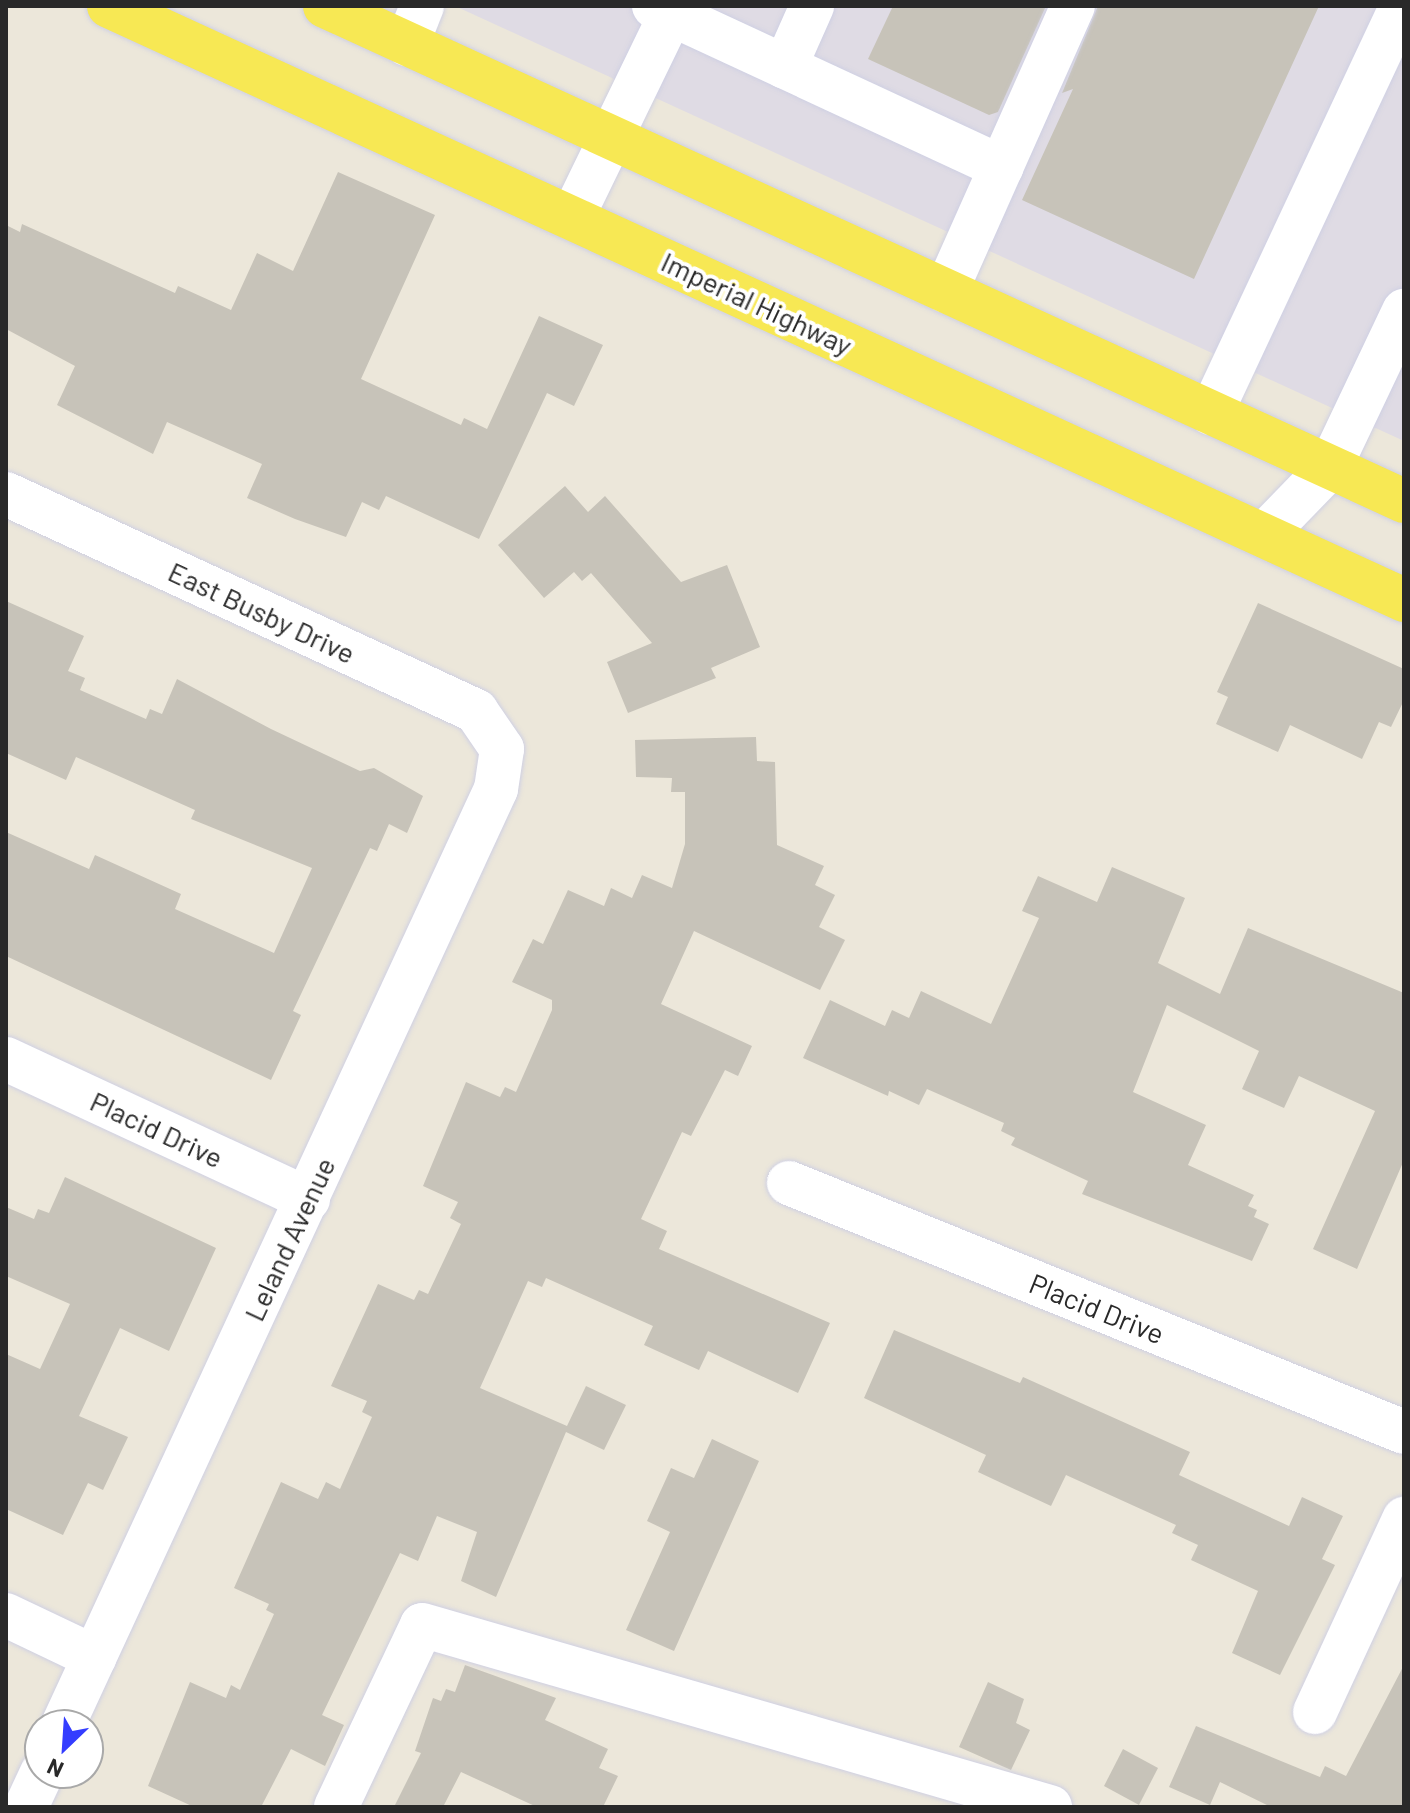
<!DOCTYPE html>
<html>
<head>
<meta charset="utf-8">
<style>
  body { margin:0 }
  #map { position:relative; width:1410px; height:1813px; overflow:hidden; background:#ece7da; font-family:Barlow,sans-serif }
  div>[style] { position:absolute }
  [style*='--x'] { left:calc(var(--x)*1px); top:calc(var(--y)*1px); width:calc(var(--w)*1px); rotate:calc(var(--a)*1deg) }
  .industrial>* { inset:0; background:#dfdbe4 }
  .building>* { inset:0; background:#c7c3b9 }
  .roads { filter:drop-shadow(0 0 2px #cfd0e3) drop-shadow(0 0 2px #cfd0e3) }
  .minor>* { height:44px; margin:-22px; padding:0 22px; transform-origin:22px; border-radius:22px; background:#fff }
  .major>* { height:44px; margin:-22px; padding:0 22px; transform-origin:22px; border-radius:22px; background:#f7e854 }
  span { translate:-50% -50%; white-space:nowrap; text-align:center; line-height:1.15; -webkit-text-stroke:8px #fff; paint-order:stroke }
  .street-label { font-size:28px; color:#292929 }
  .frame { position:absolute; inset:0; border:8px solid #292929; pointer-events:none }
  .north { position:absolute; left:24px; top:1709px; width:80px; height:80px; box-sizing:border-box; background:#fff; border:2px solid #a9a9a9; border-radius:50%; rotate:205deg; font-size:22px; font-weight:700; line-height:32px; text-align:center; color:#292929 }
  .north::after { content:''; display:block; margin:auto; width:28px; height:36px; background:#343dff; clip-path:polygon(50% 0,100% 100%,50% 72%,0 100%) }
</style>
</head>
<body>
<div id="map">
  <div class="industrial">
    <div style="clip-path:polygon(455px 6px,1404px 6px,1404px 441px)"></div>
  </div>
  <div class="building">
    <div style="clip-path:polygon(893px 6px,1046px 6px,998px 112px,989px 115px,868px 59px)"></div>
    <div style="clip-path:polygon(1098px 6px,1319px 6px,1194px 279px,1022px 200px,1073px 89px,1062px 93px)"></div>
    <div style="clip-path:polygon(338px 172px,435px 215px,361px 379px,461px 425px,464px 418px,487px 429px,539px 316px,603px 345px,574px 406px,547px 393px,479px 539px,386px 496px,379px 510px,362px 502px,346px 537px,295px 519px,247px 498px,262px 464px,167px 422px,153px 454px,57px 405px,75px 366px,6px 329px,6px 225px,20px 232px,22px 224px,175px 293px,178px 286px,231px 310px,257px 253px,293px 271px)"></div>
    <div style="clip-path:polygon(565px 486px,588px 512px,605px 496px,681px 582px,727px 565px,760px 647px,711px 668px,716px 678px,628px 713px,607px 662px,652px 643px,591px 573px,582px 581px,574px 572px,544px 598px,498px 545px)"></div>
    <div style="clip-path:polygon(6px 601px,84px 636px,68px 671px,85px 678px,80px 690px,146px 719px,150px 709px,162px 714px,177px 679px,271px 729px,360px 771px,374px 768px,423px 796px,407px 833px,389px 824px,377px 851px,370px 848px,293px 1011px,301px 1015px,271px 1080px,6px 956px,6px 832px,89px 869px,95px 855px,181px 894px,175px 909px,274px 953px,312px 868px,191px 819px,195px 810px,76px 757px,66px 780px,6px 753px)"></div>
    <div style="clip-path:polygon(1258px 603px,1404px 669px,1404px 700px,1391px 727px,1379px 722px,1362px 759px,1290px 725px,1278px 752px,1216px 724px,1228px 697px,1217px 692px)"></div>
    <div style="clip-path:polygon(756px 737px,757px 761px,775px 762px,777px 845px,824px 866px,815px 885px,835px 895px,819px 927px,845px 940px,820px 990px,694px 931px,661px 1004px,752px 1046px,738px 1076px,725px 1070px,691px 1136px,682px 1132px,641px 1219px,667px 1231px,659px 1249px,830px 1323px,798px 1393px,708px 1351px,699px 1370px,644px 1345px,653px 1326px,546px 1278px,542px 1287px,528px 1281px,480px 1388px,567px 1426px,586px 1386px,626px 1405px,604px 1450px,566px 1432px,496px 1597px,461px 1581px,477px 1532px,437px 1516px,418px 1561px,400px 1553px,322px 1715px,344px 1725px,325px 1766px,291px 1749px,261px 1807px,194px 1807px,148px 1786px,190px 1682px,226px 1698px,231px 1685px,240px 1690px,274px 1614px,266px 1610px,269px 1604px,234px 1588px,281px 1482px,318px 1499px,326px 1482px,340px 1489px,372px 1417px,362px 1412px,367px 1401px,331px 1386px,378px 1284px,414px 1300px,419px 1290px,428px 1294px,461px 1224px,450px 1218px,458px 1202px,423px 1186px,466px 1082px,500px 1097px,505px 1087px,516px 1092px,552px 1010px,552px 1000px,512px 982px,533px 939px,543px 944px,568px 890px,604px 906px,611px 888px,632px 898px,642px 875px,672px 888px,685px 844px,685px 792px,671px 792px,672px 778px,636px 777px,635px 740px)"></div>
    <div style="clip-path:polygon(1112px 867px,1185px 898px,1158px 963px,1220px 994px,1248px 928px,1404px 993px,1404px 1160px,1357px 1269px,1313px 1249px,1375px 1111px,1299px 1076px,1284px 1108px,1242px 1089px,1259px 1051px,1167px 1005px,1133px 1092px,1206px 1125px,1188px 1165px,1254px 1195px,1248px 1206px,1257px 1210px,1254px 1217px,1269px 1224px,1252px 1261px,1082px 1194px,1088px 1181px,1011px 1145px,1015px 1138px,1001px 1131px,1004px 1123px,927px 1089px,919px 1105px,889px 1091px,888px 1096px,803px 1058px,830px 1000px,885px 1026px,892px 1010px,909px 1018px,921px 991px,991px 1024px,1039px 918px,1022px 911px,1038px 876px,1097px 902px)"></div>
    <div style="clip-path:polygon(65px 1177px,216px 1248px,169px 1351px,120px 1328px,79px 1416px,128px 1437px,103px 1490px,88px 1483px,63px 1535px,6px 1509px,6px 1354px,40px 1369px,70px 1304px,6px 1276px,6px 1207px,34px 1219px,38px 1209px,49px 1213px)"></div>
    <div style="clip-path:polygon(894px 1330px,1020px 1383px,1023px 1377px,1190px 1452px,1179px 1475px,1289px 1526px,1302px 1497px,1343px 1516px,1322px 1559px,1335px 1565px,1280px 1675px,1232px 1653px,1258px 1591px,1191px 1560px,1198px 1545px,1172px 1533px,1176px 1525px,1066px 1475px,1051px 1506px,978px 1472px,986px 1455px,864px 1398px)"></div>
    <div style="clip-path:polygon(712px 1439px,759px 1461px,674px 1651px,626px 1630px,670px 1532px,647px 1521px,671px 1468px,694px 1478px)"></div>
    <div style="clip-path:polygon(465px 1665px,556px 1698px,545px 1720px,608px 1749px,599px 1768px,618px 1776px,603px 1807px,537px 1807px,461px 1772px,443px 1807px,394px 1807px,421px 1753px,415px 1751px,433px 1698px,441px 1701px,446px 1689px,455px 1692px)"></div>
    <div style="clip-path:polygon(1404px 1665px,1404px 1807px,1271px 1807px,1220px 1782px,1210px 1805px,1169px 1787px,1196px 1726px,1320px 1777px,1325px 1766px,1346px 1776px)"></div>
    <div style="clip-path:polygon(988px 1682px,1024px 1699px,1016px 1723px,1030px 1730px,1011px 1770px,959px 1747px)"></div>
    <div style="clip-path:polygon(1123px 1749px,1158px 1768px,1139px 1805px,1104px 1786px)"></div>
  </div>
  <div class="roads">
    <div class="minor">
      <div style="--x:654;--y:6;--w:383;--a:24.9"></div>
      <div style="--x:407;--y:44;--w:41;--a:-68.5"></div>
      <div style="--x:785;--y:67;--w:67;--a:-66.1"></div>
      <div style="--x:572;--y:218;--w:236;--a:-64.1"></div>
      <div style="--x:946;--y:291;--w:312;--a:-66"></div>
      <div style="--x:1211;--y:413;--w:450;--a:-64.9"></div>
      <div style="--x:6;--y:494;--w:518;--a:24.78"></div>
      <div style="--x:476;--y:711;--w:46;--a:55.6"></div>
      <div style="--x:502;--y:749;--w:40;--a:98.5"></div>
      <div style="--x:496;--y:789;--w:1031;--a:114.83"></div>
      <div style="--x:1264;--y:535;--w:95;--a:-45.9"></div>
      <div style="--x:1330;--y:467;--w:173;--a:-64.6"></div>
      <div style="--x:6;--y:1059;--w:333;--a:24.9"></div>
      <div style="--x:789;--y:1183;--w:663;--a:22.04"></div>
      <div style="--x:6;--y:1615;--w:98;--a:25.5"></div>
      <div style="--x:1315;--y:1712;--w:213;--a:-65.2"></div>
      <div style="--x:26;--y:1807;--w:38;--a:-65"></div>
      <div style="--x:336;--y:1807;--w:201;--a:-64.7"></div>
      <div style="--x:422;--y:1625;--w:654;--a:16.16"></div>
    </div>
    <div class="major">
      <div style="--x:109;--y:6;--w:1425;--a:24.64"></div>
      <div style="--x:325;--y:6;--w:1187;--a:24.64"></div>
    </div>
  </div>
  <div class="street-label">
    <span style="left:757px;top:303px;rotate:25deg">Imperial Highway</span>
    <span style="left:262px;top:612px;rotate:25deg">East Busby Drive</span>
    <span style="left:157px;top:1129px;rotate:25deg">Placid Drive</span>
    <span style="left:289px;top:1239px;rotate:-65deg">Leland Avenue</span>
    <span style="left:1097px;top:1308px;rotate:22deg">Placid Drive</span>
  </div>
  <div class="frame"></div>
  <div class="north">N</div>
</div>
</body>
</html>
